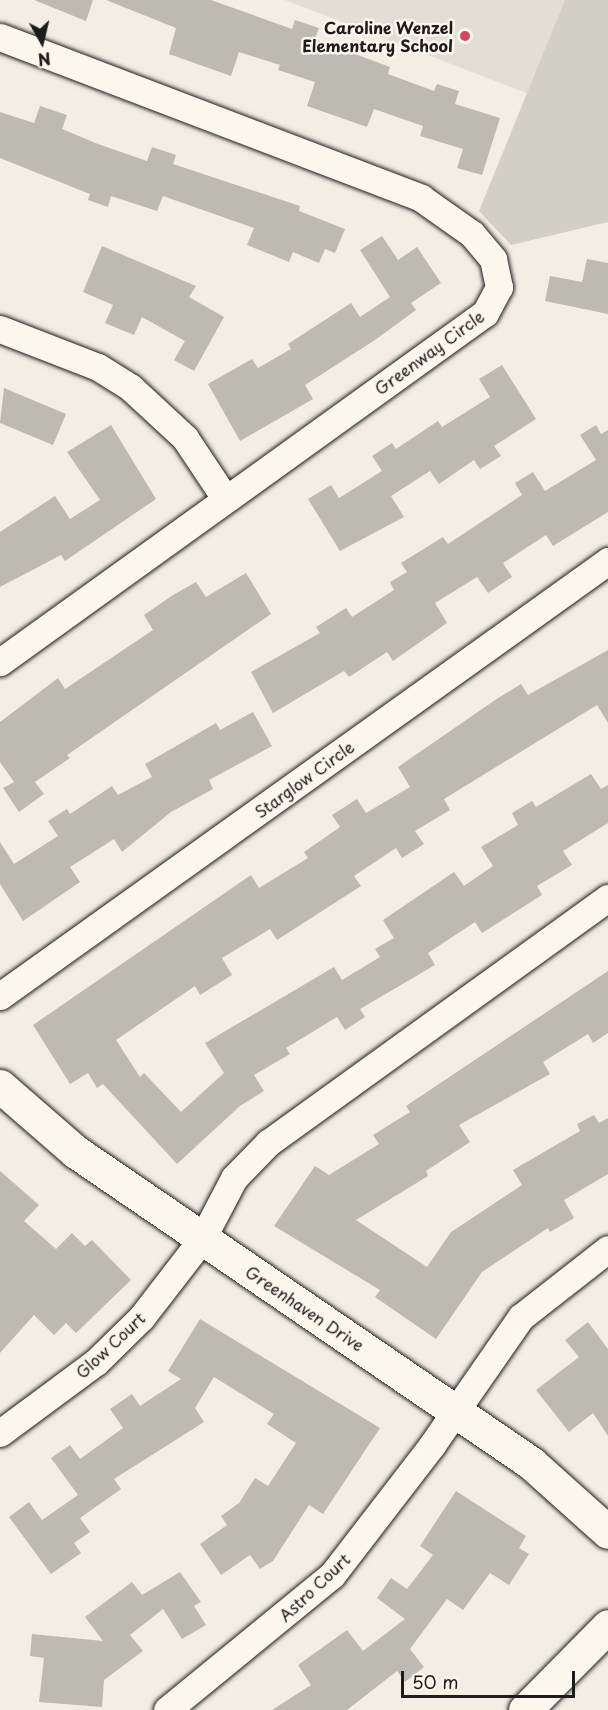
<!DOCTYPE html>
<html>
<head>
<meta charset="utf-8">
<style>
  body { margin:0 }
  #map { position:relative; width:608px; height:1710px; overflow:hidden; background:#f2eee4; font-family:"Playpen Sans",sans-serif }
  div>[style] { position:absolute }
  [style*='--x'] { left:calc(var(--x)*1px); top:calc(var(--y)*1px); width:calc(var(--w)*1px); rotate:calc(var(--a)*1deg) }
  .built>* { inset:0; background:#e2ded5 }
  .green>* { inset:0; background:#d2cfc6 }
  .building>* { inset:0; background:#bdbab1 }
  .roads { filter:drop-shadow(0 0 2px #1c1c1c) drop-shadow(0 0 2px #1c1c1c) }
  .minor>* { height:27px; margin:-13.5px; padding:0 13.5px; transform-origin:13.5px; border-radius:13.5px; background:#fbf7ec }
  .tertiary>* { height:33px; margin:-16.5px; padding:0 16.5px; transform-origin:16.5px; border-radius:16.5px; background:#fbf7ec }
  .dots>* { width:16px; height:16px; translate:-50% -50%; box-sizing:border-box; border:3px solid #fbf7ec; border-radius:50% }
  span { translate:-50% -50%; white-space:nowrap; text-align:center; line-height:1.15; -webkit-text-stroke:5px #fbf7ec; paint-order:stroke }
  .poi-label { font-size:16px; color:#1c1c1c; font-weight:700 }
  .right { translate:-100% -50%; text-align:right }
  .street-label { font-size:16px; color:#1c1c1c }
  .north { position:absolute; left:12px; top:12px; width:60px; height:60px; -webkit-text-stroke:4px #fbf7ec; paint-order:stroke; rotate:172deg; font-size:16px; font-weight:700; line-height:24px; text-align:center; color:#1c1c1c }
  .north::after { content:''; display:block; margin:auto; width:21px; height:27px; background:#1c1c1c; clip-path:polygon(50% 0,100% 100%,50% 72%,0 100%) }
  .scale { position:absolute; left:401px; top:1671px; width:174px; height:27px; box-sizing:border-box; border:3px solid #1c1c1c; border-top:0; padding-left:8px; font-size:18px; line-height:21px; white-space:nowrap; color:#1c1c1c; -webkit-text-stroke:4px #fbf7ec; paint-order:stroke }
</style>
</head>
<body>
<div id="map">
  <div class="built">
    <div style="clip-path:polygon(285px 0,565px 0,529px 94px)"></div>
  </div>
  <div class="green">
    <div style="clip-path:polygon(565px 0,608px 0,608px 222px,511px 245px,479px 211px)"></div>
  </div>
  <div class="building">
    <div style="clip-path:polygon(34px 0,93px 0,86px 21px)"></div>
    <div style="clip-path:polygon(106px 0,211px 0,292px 29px,295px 20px,319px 28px,315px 39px,390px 67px,388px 74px,434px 91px,437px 84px,459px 91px,455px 104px,500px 118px,482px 175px,457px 168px,463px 149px,420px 136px,423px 126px,374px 109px,367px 127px,307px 106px,315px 82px,278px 70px,280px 65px,239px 52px,231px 76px,169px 54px,176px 28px)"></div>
    <div style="clip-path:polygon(40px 106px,67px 115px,62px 129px,98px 144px,147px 161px,152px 147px,176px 155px,173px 164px,300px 206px,299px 211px,345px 229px,335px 253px,325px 249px,319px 263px,293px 252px,289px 262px,247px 245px,254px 228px,163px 196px,157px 211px,111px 196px,108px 207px,88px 200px,90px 194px,0 158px,0 112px,34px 123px)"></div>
    <div style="clip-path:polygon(382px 236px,398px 260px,417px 247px,441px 283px,411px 303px,416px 310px,375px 340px,305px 385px,313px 399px,240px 441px,208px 384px,252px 359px,258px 368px,291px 349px,288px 344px,351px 303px,360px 317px,390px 297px,360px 250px)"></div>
    <div style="clip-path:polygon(102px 246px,196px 286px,189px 297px,224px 317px,194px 371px,174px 360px,185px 341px,142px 317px,134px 335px,105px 323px,113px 305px,83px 292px)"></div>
    <div style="clip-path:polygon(587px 259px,608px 263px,608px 314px,545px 301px,550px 276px,582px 282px)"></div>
    <div style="clip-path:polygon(502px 365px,536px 419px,494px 446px,501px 456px,480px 469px,474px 460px,439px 484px,430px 471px,391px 496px,404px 517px,340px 551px,308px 499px,331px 485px,339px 498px,382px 471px,372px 456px,392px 443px,396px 449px,438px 421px,442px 427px,490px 397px,479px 379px)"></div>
    <div style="clip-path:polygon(4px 388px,66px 414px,53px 445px,0 423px)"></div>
    <div style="clip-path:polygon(111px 425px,156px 499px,65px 561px,61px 555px,0 587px,0 532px,55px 496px,70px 519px,100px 500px,67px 452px)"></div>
    <div style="clip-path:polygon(596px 425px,601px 434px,608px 430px,608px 512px,553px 546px,546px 535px,503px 563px,512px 577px,488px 593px,477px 577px,435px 603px,447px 623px,393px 661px,387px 652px,349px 677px,344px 671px,273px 713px,251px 672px,320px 633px,316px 627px,346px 608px,352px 617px,394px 590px,390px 582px,407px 572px,401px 563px,443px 537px,448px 544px,522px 495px,515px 483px,533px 472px,545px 491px,596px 460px,580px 435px)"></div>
    <div style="clip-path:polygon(246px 573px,271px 614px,67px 755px,70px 758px,35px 782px,44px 794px,19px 812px,3px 788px,14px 782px,0 762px,0 722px,58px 678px,65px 689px,153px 630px,144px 615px,173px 595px,196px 582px,206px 597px)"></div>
    <div style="clip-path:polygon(608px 650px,608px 723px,597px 705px,444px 799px,450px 810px,415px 831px,424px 844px,402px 858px,396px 848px,354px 876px,361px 886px,277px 940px,270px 929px,222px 958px,232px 975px,200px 995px,195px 986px,116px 1040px,140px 1077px,144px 1073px,181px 1112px,224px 1073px,205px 1043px,334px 967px,342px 980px,380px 957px,375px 949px,394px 938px,383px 920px,454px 872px,464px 886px,493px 866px,481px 847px,518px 825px,512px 813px,532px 801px,536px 807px,591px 774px,601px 789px,608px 785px,608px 823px,563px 851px,572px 865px,537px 886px,542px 895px,482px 933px,475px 922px,428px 953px,435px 965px,360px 1009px,365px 1017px,345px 1030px,337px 1017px,286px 1048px,290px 1054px,254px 1075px,264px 1091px,240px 1106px,177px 1164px,103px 1084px,97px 1088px,88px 1073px,70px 1084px,33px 1025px,251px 875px,259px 888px,308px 858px,304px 852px,340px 827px,332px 815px,357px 799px,366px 813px,410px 787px,398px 767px,498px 698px,521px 684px,528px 695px)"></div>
    <div style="clip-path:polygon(253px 712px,272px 746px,209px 780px,213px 789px,171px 812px,122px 852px,114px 839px,70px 867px,80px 882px,23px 921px,0 884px,0 842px,14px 864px,58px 836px,48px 821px,67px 809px,70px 814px,112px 786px,118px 795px,152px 777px,145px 764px,216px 723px,220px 730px)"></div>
    <div style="clip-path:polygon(608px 971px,608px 1033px,593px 1043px,588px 1034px,543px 1062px,550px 1074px,459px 1125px,470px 1142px,426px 1171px,428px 1176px,356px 1220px,427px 1267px,451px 1232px,522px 1185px,513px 1170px,580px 1131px,577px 1124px,594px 1115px,599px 1123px,608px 1118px,608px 1174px,564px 1200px,574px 1218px,550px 1232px,548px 1228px,482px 1272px,436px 1339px,375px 1297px,380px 1290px,274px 1226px,315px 1166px,329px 1175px,379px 1144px,373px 1135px,410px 1112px,406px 1106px)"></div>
    <div style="clip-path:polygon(0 1171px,39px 1205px,24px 1221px,56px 1249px,72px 1233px,85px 1246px,92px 1240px,131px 1280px,76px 1333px,66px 1323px,54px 1335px,34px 1315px,0 1353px)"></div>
    <div style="clip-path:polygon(200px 1319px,380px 1428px,323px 1514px,309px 1505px,273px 1561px,260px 1569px,250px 1555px,221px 1575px,200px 1544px,227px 1525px,221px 1516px,239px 1503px,255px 1478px,268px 1486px,296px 1443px,267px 1424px,274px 1414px,214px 1377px,195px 1408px,204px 1422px,114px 1479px,121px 1489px,80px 1518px,90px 1532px,74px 1543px,81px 1553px,51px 1574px,9px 1517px,29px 1502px,42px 1520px,78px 1495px,51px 1458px,70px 1445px,80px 1459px,123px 1428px,110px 1409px,132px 1394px,140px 1406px,181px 1379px,168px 1371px)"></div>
    <div style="clip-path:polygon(588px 1322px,608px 1349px,608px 1436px,593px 1413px,569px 1432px,536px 1390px,579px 1357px,565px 1340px)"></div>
    <div style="clip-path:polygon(456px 1491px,526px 1536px,519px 1548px,529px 1554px,509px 1585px,490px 1573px,463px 1610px,447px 1599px,410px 1649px,424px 1667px,405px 1682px,397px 1671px,347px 1710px,272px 1710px,311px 1685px,298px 1665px,347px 1630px,363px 1651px,405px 1619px,377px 1598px,391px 1578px,407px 1589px,433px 1555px,420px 1546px)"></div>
    <div style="clip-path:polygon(180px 1572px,201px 1602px,194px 1606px,206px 1625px,182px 1639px,163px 1609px,130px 1635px,143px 1651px,104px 1680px,102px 1707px,39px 1702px,44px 1658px,30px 1656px,32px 1634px,103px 1641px,85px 1617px,132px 1582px,142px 1595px)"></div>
  </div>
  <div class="roads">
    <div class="minor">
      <div style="--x:0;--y:37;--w:451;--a:20.9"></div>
      <div style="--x:421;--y:198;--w:62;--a:35.2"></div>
      <div style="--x:472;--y:234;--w:33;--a:50"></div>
      <div style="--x:493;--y:259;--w:29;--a:78"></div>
      <div style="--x:499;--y:287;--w:30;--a:118"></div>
      <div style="--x:485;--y:313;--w:598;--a:144.26"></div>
      <div style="--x:0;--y:329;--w:105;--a:21.2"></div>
      <div style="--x:98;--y:367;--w:38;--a:32"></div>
      <div style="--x:130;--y:387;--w:75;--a:42.8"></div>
      <div style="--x:185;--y:438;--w:72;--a:56.3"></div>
      <div style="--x:0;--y:996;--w:748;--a:-35.58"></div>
      <div style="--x:0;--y:1433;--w:119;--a:-36.5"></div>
      <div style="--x:96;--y:1362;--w:63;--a:-44.4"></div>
      <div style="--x:141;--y:1318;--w:100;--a:-52.3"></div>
      <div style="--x:202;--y:1239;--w:69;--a:-62.3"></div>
      <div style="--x:234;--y:1178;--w:49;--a:-45.8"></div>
      <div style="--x:268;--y:1143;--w:419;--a:-35.8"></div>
      <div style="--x:167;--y:1710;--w:213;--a:-39.3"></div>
      <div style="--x:332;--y:1575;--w:164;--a:-52.4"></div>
      <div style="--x:432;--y:1445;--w:156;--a:-55.2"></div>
      <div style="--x:521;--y:1317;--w:110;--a:-38"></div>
    </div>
    <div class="tertiary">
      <div style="--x:0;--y:1086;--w:101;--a:41"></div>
      <div style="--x:76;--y:1152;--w:551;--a:34.35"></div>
      <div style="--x:531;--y:1463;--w:103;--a:41.9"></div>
      <div style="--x:525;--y:1710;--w:118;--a:-45.3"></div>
    </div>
  </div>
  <div class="dots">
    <div style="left:465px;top:36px;background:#d1495b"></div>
  </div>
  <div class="poi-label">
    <span class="right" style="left:453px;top:36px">Caroline Wenzel<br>Elementary School</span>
  </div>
  <div class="street-label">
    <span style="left:429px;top:352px;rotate:-36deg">Greenway Circle</span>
    <span style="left:304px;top:779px;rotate:-36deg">Starglow Circle</span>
    <span style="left:305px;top:1308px;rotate:34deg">Greenhaven Drive</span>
    <span style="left:110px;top:1345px;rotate:-43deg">Glow Court</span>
    <span style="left:314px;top:1587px;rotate:-43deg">Astro Court</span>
  </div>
  <div class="north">N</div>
  <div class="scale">50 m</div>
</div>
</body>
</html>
